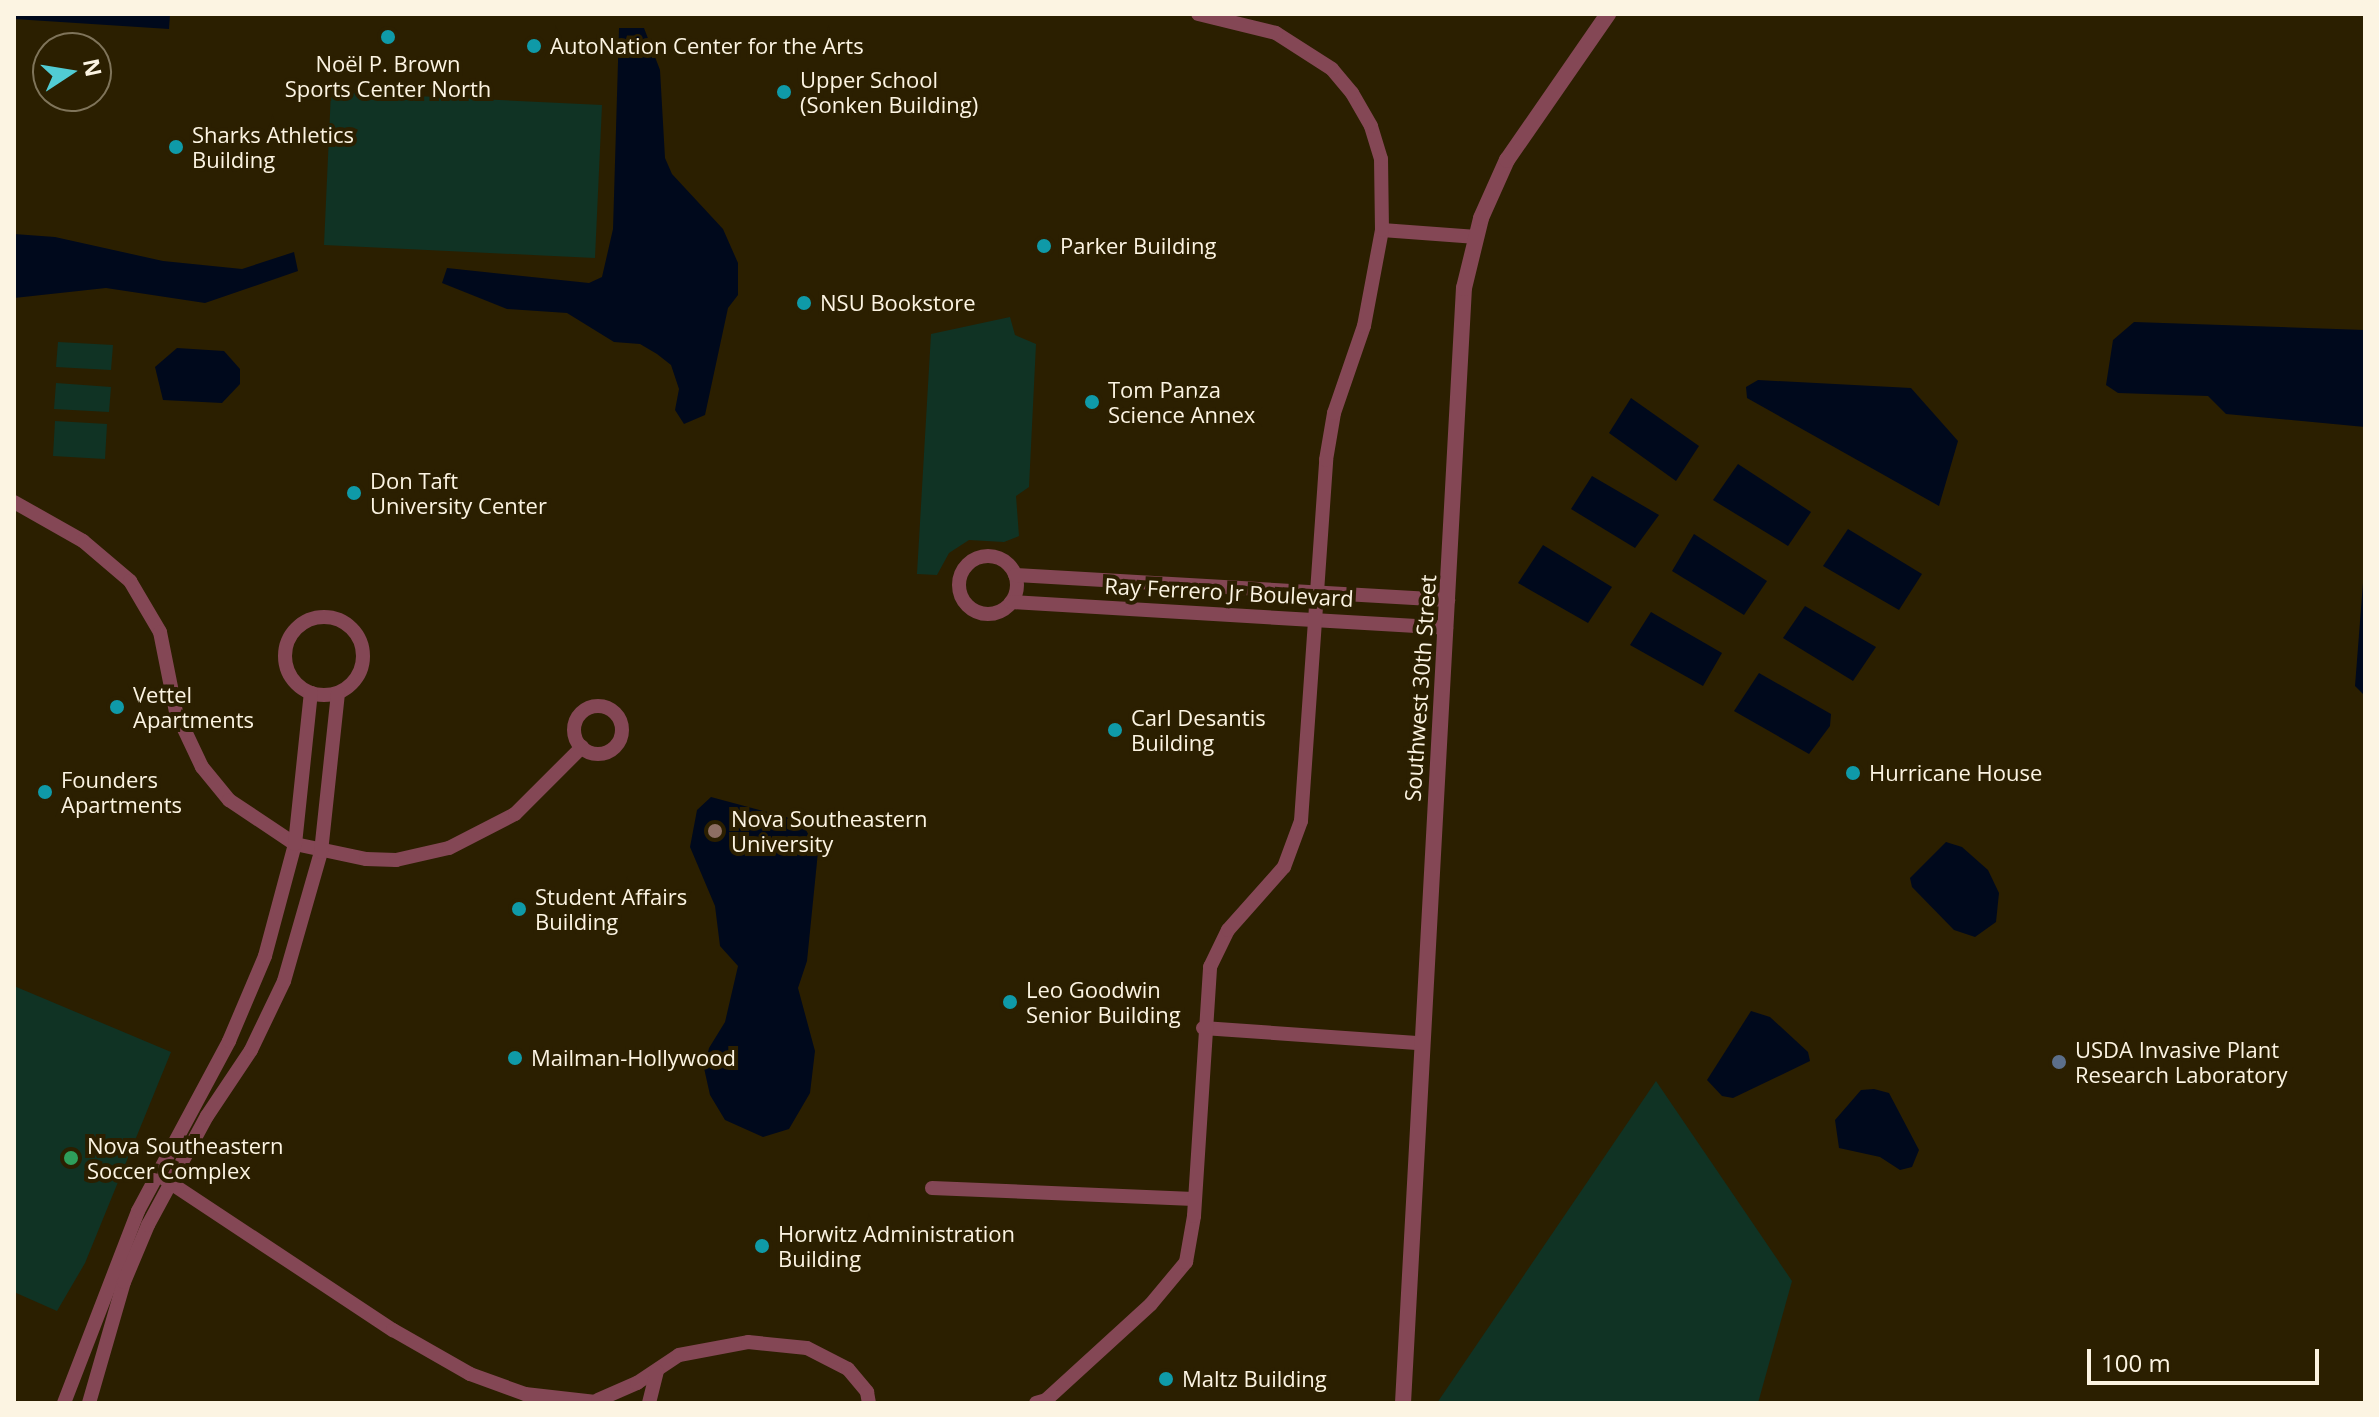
<!DOCTYPE html>
<html>
<head>
<meta charset="utf-8">
<style>
  body { margin:0 }
  #map { position:relative; width:2379px; height:1417px; overflow:hidden; background:#2b1f00; font-family:"Open Sans",sans-serif }
  div>[style] { position:absolute }
  [style*='--x'] { left:calc(var(--x)*1px); top:calc(var(--y)*1px); width:calc(var(--w)*1px); rotate:calc(var(--a)*1deg) }
  .green>* { inset:0; background:#103324 }
  .water>* { inset:0; background:#00091c }
  .minor>* { height:14px; margin:-7px; padding:0 7px; transform-origin:7px; border-radius:7px; background:#844755 }
  .minor>.ring { margin:-7px; padding:0; box-sizing:content-box; background:none; border:14px solid #844755; border-radius:50% }
  .tertiary>* { height:16px; margin:-8px; padding:0 8px; transform-origin:8px; border-radius:8px; background:#844755 }
  .dots>* { width:22px; height:22px; translate:-50% -50%; box-sizing:border-box; border:4px solid #2b1f00; border-radius:50% }
  span { translate:-50% -50%; white-space:nowrap; text-align:center; line-height:1.15; -webkit-text-stroke:8px #2b1f00; paint-order:stroke }
  .poi-label { font-size:22px; color:#fcf4e2 }
  .left { translate:0 -50%; text-align:left }
  .street-label { font-size:22px; color:#fcf4e2 }
  .frame { position:absolute; inset:0; border:16px solid #fcf4e2; pointer-events:none }
  .north { position:absolute; left:32px; top:32px; width:80px; height:80px; box-sizing:border-box; background:#2b1f00; border:2px solid #7f745a; border-radius:50%; rotate:78deg; font-size:22px; font-weight:700; line-height:32px; text-align:center; color:#fcf4e2 }
  .north::after { content:''; display:block; margin:auto; width:28px; height:36px; background:#51ccd4; clip-path:polygon(50% 0,100% 100%,50% 72%,0 100%) }
  .scale { position:absolute; left:2087px; top:1349px; width:232px; height:36px; box-sizing:border-box; border:4px solid #fcf4e2; border-top:0; padding-left:10px; font-size:24px; line-height:28px; white-space:nowrap; color:#fcf4e2; -webkit-text-stroke:6px #2b1f00; paint-order:stroke }
</style>
</head>
<body>
<div id="map">
  <div class="green">
    <div style="clip-path:polygon(331px 92px,602px 105px,595px 258px,324px 245px)"></div>
    <div style="clip-path:polygon(1010px 317px,1015px 335px,1036px 344px,1029px 487px,1016px 496px,1019px 536px,1004px 542px,969px 540px,949px 553px,937px 575px,917px 574px,931px 334px)"></div>
    <div style="clip-path:polygon(58px 342px,113px 345px,111px 370px,56px 367px)"></div>
    <div style="clip-path:polygon(56px 383px,111px 387px,109px 412px,54px 409px)"></div>
    <div style="clip-path:polygon(55px 421px,107px 424px,105px 459px,53px 456px)"></div>
    <div style="clip-path:polygon(14px 986px,171px 1052px,85px 1263px,57px 1311px,14px 1292px)"></div>
    <div style="clip-path:polygon(1656px 1081px,1792px 1281px,1758px 1403px,1437px 1403px)"></div>
  </div>
  <div class="water">
    <div style="clip-path:polygon(14px 14px,170px 14px,169px 29px,14px 19px)"></div>
    <div style="clip-path:polygon(619px 28px,644px 28px,660px 70px,665px 158px,672px 174px,723px 229px,738px 263px,738px 295px,728px 308px,705px 415px,684px 424px,675px 410px,679px 389px,671px 365px,657px 354px,640px 344px,614px 342px,567px 313px,507px 309px,442px 283px,447px 268px,589px 283px,602px 277px,613px 229px)"></div>
    <div style="clip-path:polygon(14px 234px,55px 237px,163px 261px,242px 269px,294px 252px,298px 271px,205px 303px,106px 288px,14px 298px)"></div>
    <div style="clip-path:polygon(2134px 322px,2365px 330px,2365px 427px,2226px 414px,2208px 396px,2118px 393px,2106px 385px,2113px 340px)"></div>
    <div style="clip-path:polygon(177px 348px,224px 351px,240px 369px,240px 384px,222px 403px,163px 400px,155px 367px)"></div>
    <div style="clip-path:polygon(1758px 380px,1911px 388px,1958px 441px,1939px 506px,1747px 398px,1746px 387px)"></div>
    <div style="clip-path:polygon(1631px 398px,1699px 446px,1676px 481px,1609px 433px)"></div>
    <div style="clip-path:polygon(1738px 464px,1811px 512px,1788px 546px,1713px 500px)"></div>
    <div style="clip-path:polygon(1592px 476px,1659px 515px,1635px 548px,1571px 509px)"></div>
    <div style="clip-path:polygon(1848px 529px,1922px 574px,1899px 610px,1823px 566px)"></div>
    <div style="clip-path:polygon(1694px 534px,1767px 581px,1744px 615px,1672px 571px)"></div>
    <div style="clip-path:polygon(1543px 545px,1612px 587px,1588px 623px,1518px 583px)"></div>
    <div style="clip-path:polygon(2365px 557px,2365px 696px,2355px 686px)"></div>
    <div style="clip-path:polygon(1805px 606px,1876px 647px,1853px 681px,1783px 638px)"></div>
    <div style="clip-path:polygon(1651px 612px,1722px 653px,1703px 686px,1630px 645px)"></div>
    <div style="clip-path:polygon(1759px 673px,1831px 714px,1830px 726px,1809px 754px,1734px 711px)"></div>
    <div style="clip-path:polygon(711px 797px,801px 821px,818px 852px,807px 961px,798px 988px,815px 1051px,810px 1093px,789px 1129px,763px 1137px,725px 1120px,710px 1095px,704px 1068px,709px 1048px,725px 1022px,738px 966px,720px 946px,715px 906px,690px 847px,697px 810px)"></div>
    <div style="clip-path:polygon(1946px 842px,1962px 847px,1988px 870px,1999px 893px,1996px 922px,1975px 937px,1954px 930px,1912px 887px,1910px 878px)"></div>
    <div style="clip-path:polygon(1751px 1011px,1770px 1017px,1808px 1052px,1810px 1061px,1733px 1098px,1722px 1096px,1707px 1080px)"></div>
    <div style="clip-path:polygon(1874px 1089px,1889px 1093px,1919px 1150px,1912px 1167px,1900px 1170px,1880px 1157px,1839px 1148px,1835px 1120px,1861px 1090px)"></div>
  </div>
  <div class="minor">
    <div style="--x:1382;--y:230;--w:95;--a:4.2"></div>
    <div style="--x:14;--y:502;--w:79;--a:29.5"></div>
    <div style="--x:83;--y:541;--w:62;--a:40.4"></div>
    <div style="--x:130;--y:581;--w:59;--a:59.5"></div>
    <div style="--x:160;--y:632;--w:82;--a:78.7"></div>
    <div style="--x:176;--y:712;--w:61;--a:64.7"></div>
    <div style="--x:202;--y:767;--w:43;--a:50.7"></div>
    <div style="--x:229;--y:800;--w:79;--a:33.7"></div>
    <div style="--x:295;--y:844;--w:73;--a:11.9"></div>
    <div style="--x:366;--y:859;--w:30;--a:2"></div>
    <div style="--x:396;--y:860;--w:54;--a:-12.8"></div>
    <div style="--x:449;--y:848;--w:74;--a:-27.3"></div>
    <div style="--x:515;--y:814;--w:95;--a:-45"></div>
    <div class="ring" style="left:959px;top:556px;width:44px;height:44px"></div>
    <div style="--x:1015;--y:575;--w:434;--a:3.3"></div>
    <div style="--x:1011;--y:602;--w:436;--a:3.4"></div>
    <div class="ring" style="left:285px;top:617px;width:64px;height:64px"></div>
    <div class="ring" style="left:574px;top:706px;width:34px;height:34px"></div>
    <div style="--x:1203;--y:1028;--w:218;--a:4"></div>
    <div style="--x:163;--y:1178;--w:276;--a:33.5"></div>
    <div style="--x:393;--y:1330;--w:89;--a:29.7"></div>
    <div style="--x:470;--y:1374;--w:59;--a:20"></div>
    <div style="--x:525;--y:1394;--w:80;--a:6.5"></div>
    <div style="--x:932;--y:1188;--w:262;--a:2.4"></div>
    <div style="--x:598;--y:1400;--w:43;--a:-23.6"></div>
    <div style="--x:637;--y:1383;--w:50;--a:-33.7"></div>
    <div style="--x:679;--y:1355;--w:70;--a:-10.7"></div>
    <div style="--x:748;--y:1342;--w:59;--a:5.8"></div>
    <div style="--x:807;--y:1348;--w:46;--a:27.1"></div>
    <div style="--x:848;--y:1369;--w:30;--a:50"></div>
    <div style="--x:867;--y:1392;--w:11;--a:80"></div>
    <div style="--x:64;--y:1403;--w:206;--a:-68.9"></div>
    <div style="--x:138;--y:1211;--w:193;--a:-61.8"></div>
    <div style="--x:229;--y:1041;--w:92;--a:-67"></div>
    <div style="--x:265;--y:956;--w:116;--a:-75"></div>
    <div style="--x:295;--y:844;--w:152;--a:-84"></div>
    <div style="--x:89;--y:1403;--w:126;--a:-73.9"></div>
    <div style="--x:124;--y:1282;--w:62;--a:-67.2"></div>
    <div style="--x:148;--y:1225;--w:124;--a:-61.6"></div>
    <div style="--x:207;--y:1116;--w:79;--a:-56.3"></div>
    <div style="--x:251;--y:1050;--w:76;--a:-64.4"></div>
    <div style="--x:284;--y:981;--w:134;--a:-74"></div>
    <div style="--x:321;--y:852;--w:160;--a:-83.9"></div>
    <div style="--x:649;--y:1403;--w:33;--a:-76"></div>
    <div style="--x:1036;--y:1403;--w:10;--a:-17"></div>
    <div style="--x:1046;--y:1400;--w:142;--a:-42.4"></div>
    <div style="--x:1151;--y:1304;--w:55;--a:-50.2"></div>
    <div style="--x:1186;--y:1262;--w:47;--a:-80.1"></div>
    <div style="--x:1194;--y:1216;--w:250;--a:-86.3"></div>
    <div style="--x:1210;--y:967;--w:41;--a:-64.1"></div>
    <div style="--x:1228;--y:930;--w:84;--a:-48.4"></div>
    <div style="--x:1284;--y:867;--w:49;--a:-69.7"></div>
    <div style="--x:1301;--y:821;--w:362;--a:-86"></div>
    <div style="--x:1326;--y:460;--w:48;--a:-80.3"></div>
    <div style="--x:1334;--y:413;--w:92;--a:-71"></div>
    <div style="--x:1364;--y:326;--w:98;--a:-79.4"></div>
    <div style="--x:1382;--y:230;--w:71;--a:-90.8"></div>
    <div style="--x:1381;--y:159;--w:34;--a:-107"></div>
    <div style="--x:1371;--y:126;--w:38;--a:-120"></div>
    <div style="--x:1352;--y:93;--w:31;--a:-130"></div>
    <div style="--x:1332;--y:69;--w:67;--a:-147.3"></div>
    <div style="--x:1276;--y:33;--w:80;--a:-166.3"></div>
  </div>
  <div class="tertiary">
    <div style="--x:1403;--y:1403;--w:1117;--a:-86.87"></div>
    <div style="--x:1464;--y:288;--w:72;--a:-76.3"></div>
    <div style="--x:1481;--y:218;--w:64;--a:-65.9"></div>
    <div style="--x:1507;--y:160;--w:178;--a:-55.3"></div>
  </div>
  <div class="dots">
    <div style="left:388px;top:37px;background:#0f9aa8"></div>
    <div style="left:534px;top:46px;background:#0f9aa8"></div>
    <div style="left:784px;top:92px;background:#0f9aa8"></div>
    <div style="left:176px;top:147px;background:#0f9aa8"></div>
    <div style="left:1044px;top:246px;background:#0f9aa8"></div>
    <div style="left:804px;top:303px;background:#0f9aa8"></div>
    <div style="left:1092px;top:402px;background:#0f9aa8"></div>
    <div style="left:354px;top:493px;background:#0f9aa8"></div>
    <div style="left:117px;top:707px;background:#0f9aa8"></div>
    <div style="left:1115px;top:730px;background:#0f9aa8"></div>
    <div style="left:1853px;top:773px;background:#0f9aa8"></div>
    <div style="left:45px;top:792px;background:#0f9aa8"></div>
    <div style="left:715px;top:831px;background:#8d6e63"></div>
    <div style="left:519px;top:909px;background:#0f9aa8"></div>
    <div style="left:1010px;top:1002px;background:#0f9aa8"></div>
    <div style="left:515px;top:1058px;background:#0f9aa8"></div>
    <div style="left:2059px;top:1062px;background:#5c6f8a"></div>
    <div style="left:71px;top:1158px;background:#2e9e5b"></div>
    <div style="left:762px;top:1246px;background:#0f9aa8"></div>
    <div style="left:1166px;top:1379px;background:#0f9aa8"></div>
  </div>
  <div class="poi-label">
    <span class="left" style="left:550px;top:46px">AutoNation Center for the Arts</span>
    <span style="left:388px;top:76px">Noël P. Brown<br>Sports Center North</span>
    <span class="left" style="left:800px;top:92px">Upper School<br>(Sonken Building)</span>
    <span class="left" style="left:192px;top:147px">Sharks Athletics<br>Building</span>
    <span class="left" style="left:1060px;top:246px">Parker Building</span>
    <span class="left" style="left:820px;top:303px">NSU Bookstore</span>
    <span class="left" style="left:1108px;top:402px">Tom Panza<br>Science Annex</span>
    <span class="left" style="left:370px;top:493px">Don Taft<br>University Center</span>
    <span class="left" style="left:133px;top:707px">Vettel<br>Apartments</span>
    <span class="left" style="left:1131px;top:730px">Carl Desantis<br>Building</span>
    <span class="left" style="left:1869px;top:773px">Hurricane House</span>
    <span class="left" style="left:61px;top:792px">Founders<br>Apartments</span>
    <span class="left" style="left:731px;top:831px">Nova Southeastern<br>University</span>
    <span class="left" style="left:535px;top:909px">Student Affairs<br>Building</span>
    <span class="left" style="left:1026px;top:1002px">Leo Goodwin<br>Senior Building</span>
    <span class="left" style="left:2075px;top:1062px">USDA Invasive Plant<br>Research Laboratory</span>
    <span class="left" style="left:531px;top:1058px">Mailman-Hollywood</span>
    <span class="left" style="left:87px;top:1158px">Nova Southeastern<br>Soccer Complex</span>
    <span class="left" style="left:778px;top:1246px">Horwitz Administration<br>Building</span>
    <span class="left" style="left:1182px;top:1379px">Maltz Building</span>
  </div>
  <div class="street-label">
    <span style="left:1229px;top:592px;rotate:3deg">Ray Ferrero Jr Boulevard</span>
    <span style="left:1420px;top:688px;rotate:-86deg">Southwest 30th Street</span>
  </div>
  <div class="frame"></div>
  <div class="north">N</div>
  <div class="scale">100 m</div>
</div>
</body>
</html>
